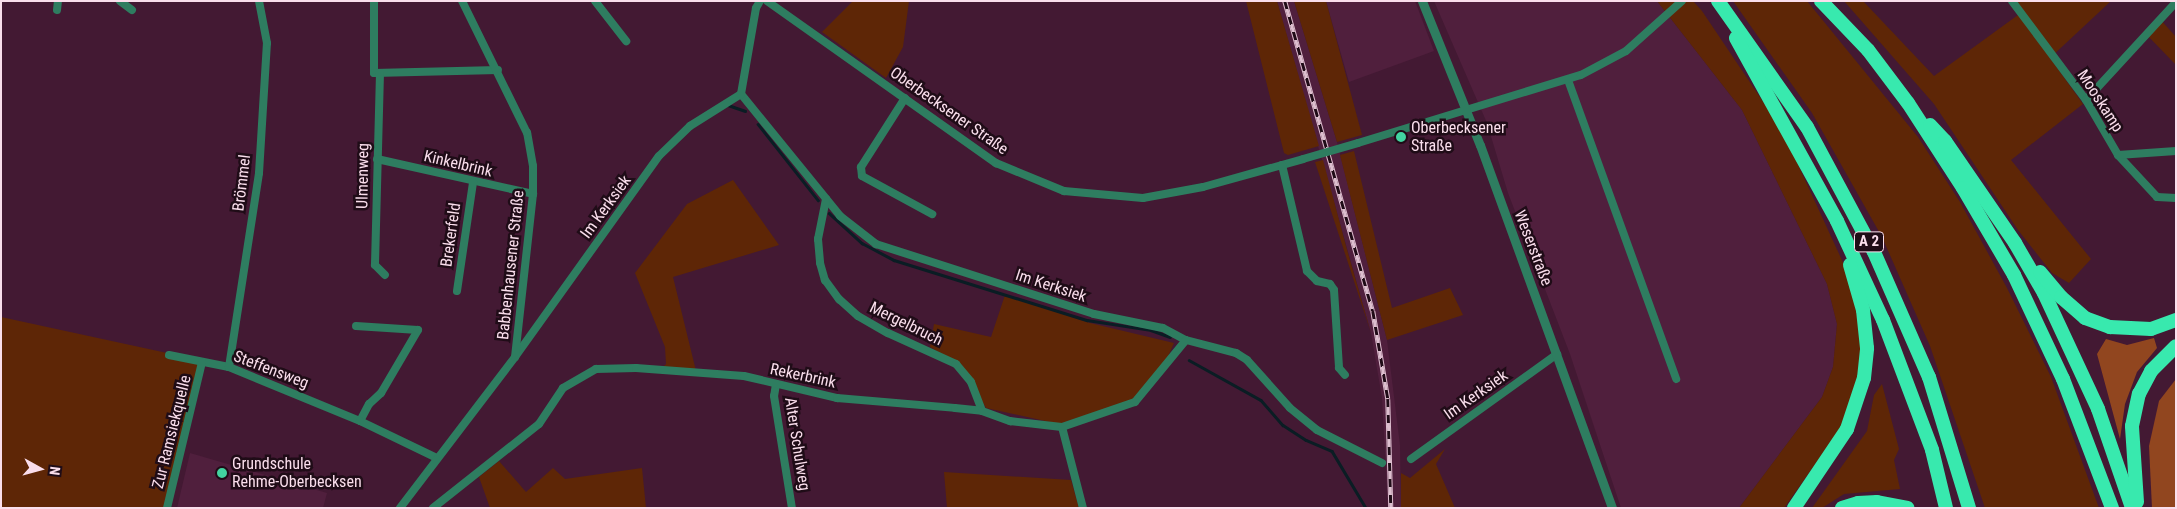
<!DOCTYPE html>
<html>
<head>
<meta charset="utf-8">
<style>
  body { margin:0 }
  #map { position:relative; width:2177px; height:509px; overflow:hidden; background:#431933; font-family:"Roboto Condensed",sans-serif }
  div>[style] { position:absolute }
  [style*='--x'] { left:calc(var(--x)*1px); top:calc(var(--y)*1px); width:calc(var(--w)*1px); rotate:calc(var(--a)*1deg) }
  .built>* { inset:0; background:#501f3d }
  .green>* { inset:0; background:#5e2606 }
  .forest>* { inset:0; background:#91461f }
  .stream>* { height:2.5px; margin:-1.25px; padding:0 1.25px; transform-origin:1.25px; border-radius:1.25px; background:#0a1d24 }
  .minor>* { height:8px; margin:-4px; padding:0 4px; transform-origin:4px; border-radius:4px; background:#2e7d60 }
  .tertiary>* { height:9px; margin:-4.5px; padding:0 4.5px; transform-origin:4.5px; border-radius:4.5px; background:#2e7d60 }
  .motorway>* { height:14px; margin:-7px; padding:0 7px; transform-origin:7px; border-radius:7px; background:#38e9ae }
  .rail>* { height:4.5px; margin-top:-2.25px; transform-origin:0; background:repeating-linear-gradient(90deg,#1f0c17 0 8px,#ddbfcf 0 16px); box-sizing:border-box; border-block:1px solid #ddbfcf }
  .minor-bridge>* { height:8px; margin:-4px; padding:0 4px; transform-origin:4px; border-radius:4px; background:#2e7d60 }
  .dots>* { width:14px; height:14px; translate:-50% -50%; box-sizing:border-box; border:2px solid #1f0c17; border-radius:50% }
  span { translate:-50% -50%; white-space:nowrap; text-align:center; line-height:1.15; -webkit-text-stroke:5px #1f0c17; paint-order:stroke }
  .shield-label span { padding:1px 4px; background:#1f0c17; border:1px solid; border-radius:4px; -webkit-text-stroke-width:0 }
  .shield-label { font-size:15px; color:#fadeec; font-weight:700 }
  .street-label { font-size:16px; color:#fadeec }
  .poi-label { font-size:16px; color:#fadeec }
  .left { translate:0 -50%; text-align:left }
  .frame { position:absolute; inset:0; border:2px solid #fadeec; pointer-events:none }
  .north { position:absolute; left:15px; top:444px; width:50px; height:50px; -webkit-text-stroke:4px #1f0c17; paint-order:stroke; rotate:97deg; font-size:14px; font-weight:700; line-height:20px; text-align:center; color:#fadeec }
  .north::after { content:''; display:block; margin:auto; width:18px; height:22px; background:#fadeec; clip-path:polygon(50% 0,100% 100%,50% 72%,0 100%) }
</style>
</head>
<body>
<div id="map">
  <div class="built">
    <div style="clip-path:polygon(1277px 1px,1294px 1px,1337px 142px,1387px 340px,1400px 445px,1401px 508px,1388px 508px,1382px 398px,1371px 333px)"></div>
    <div style="clip-path:polygon(1326px 1px,1415px 1px,1434px 51px,1349px 82px)"></div>
    <div style="clip-path:polygon(1434px 1px,1657px 1px,1742px 110px,1827px 284px,1837px 324px,1833px 367px,1822px 397px,1739px 508px,1621px 508px,1570px 354px,1508px 193px,1487px 123px)"></div>
    <div style="clip-path:polygon(190px 453px,327px 493px,323px 508px,177px 508px)"></div>
  </div>
  <div class="green">
    <div style="clip-path:polygon(853px 1px,909px 1px,903px 47px,886px 78px,822px 32px)"></div>
    <div style="clip-path:polygon(1246px 1px,1277px 1px,1319px 146px,1288px 155px,1284px 153px)"></div>
    <div style="clip-path:polygon(1294px 1px,1326px 1px,1362px 135px,1337px 142px)"></div>
    <div style="clip-path:polygon(1657px 1px,1693px 1px,1702px 11px,1782px 130px,1852px 282px,1862px 334px,1858px 374px,1845px 422px,1784px 508px,1739px 508px,1822px 397px,1833px 367px,1837px 324px,1827px 284px,1742px 110px)"></div>
    <div style="clip-path:polygon(1733px 1px,1807px 1px,1918px 137px,1960px 202px,2007px 288px,2051px 377px,2099px 508px,1985px 508px,1930px 346px,1882px 237px,1812px 113px)"></div>
    <div style="clip-path:polygon(1844px 1px,1863px 1px,1934px 76px,2018px 15px,2008px 1px,2111px 1px,2050px 58px,2083px 104px,2011px 160px,2091px 259px,2069px 283px,2052px 273px,2018px 230px,1934px 104px)"></div>
    <div style="clip-path:polygon(2160px 19px,2176px 37px,2176px 65px,2145px 33px)"></div>
    <div style="clip-path:polygon(1354px 151px,1392px 308px,1450px 288px,1463px 315px,1387px 340px,1340px 155px)"></div>
    <div style="clip-path:polygon(1323px 160px,1346px 246px,1371px 333px,1315px 162px)"></div>
    <div style="clip-path:polygon(733px 180px,779px 245px,673px 277px,697px 375px,659px 371px,666px 364px,665px 347px,635px 273px,687px 204px)"></div>
    <div style="clip-path:polygon(1005px 295px,1090px 323px,1174px 343px,1161px 372px,1133px 400px,1059px 424px,986px 408px,962px 365px,930px 347px,934px 324px,991px 337px)"></div>
    <div style="clip-path:polygon(1px 317px,204px 361px,170px 508px,1px 508px)"></div>
    <div style="clip-path:polygon(1882px 384px,1899px 449px,1894px 460px,1900px 489px,1844px 494px,1822px 508px,1812px 508px,1867px 431px,1874px 395px)"></div>
    <div style="clip-path:polygon(1445px 449px,1436px 464px,1455px 508px,1401px 508px,1401px 473px,1410px 478px)"></div>
    <div style="clip-path:polygon(499px 461px,526px 492px,553px 468px,565px 479px,642px 468px,646px 508px,490px 508px,479px 477px)"></div>
    <div style="clip-path:polygon(944px 472px,1071px 480px,1079px 508px,947px 508px)"></div>
  </div>
  <div class="forest">
    <div style="clip-path:polygon(2154px 338px,2157px 348px,2137px 372px,2125px 404px,2120px 439px,2097px 354px,2106px 339px,2127px 345px)"></div>
    <div style="clip-path:polygon(2176px 379px,2176px 508px,2152px 508px,2149px 446px,2159px 401px)"></div>
  </div>
  <div class="stream">
    <div style="--x:728;--y:105;--w:18;--a:19"></div>
    <div style="--x:758;--y:124;--w:97;--a:51.7"></div>
    <div style="--x:829;--y:213;--w:45;--a:42.3"></div>
    <div style="--x:862;--y:243;--w:36;--a:28"></div>
    <div style="--x:894;--y:260;--w:202;--a:17.3"></div>
    <div style="--x:1087;--y:320;--w:65;--a:8.9"></div>
    <div style="--x:1151;--y:330;--w:20;--a:20"></div>
    <div style="--x:1189;--y:360;--w:82;--a:29.1"></div>
    <div style="--x:1261;--y:400;--w:33;--a:49"></div>
    <div style="--x:1283;--y:425;--w:27;--a:33"></div>
    <div style="--x:1306;--y:440;--w:28;--a:23"></div>
    <div style="--x:1332;--y:451;--w:66;--a:59.2"></div>
  </div>
  <div class="minor">
    <div style="--x:120;--y:1;--w:15;--a:37"></div>
    <div style="--x:374;--y:1;--w:72;--a:90"></div>
    <div style="--x:374;--y:73;--w:124;--a:-1.4"></div>
    <div style="--x:595;--y:1;--w:51;--a:52.2"></div>
    <div style="--x:767;--y:1;--w:281;--a:35.3"></div>
    <div style="--x:996;--y:163;--w:74;--a:22.4"></div>
    <div style="--x:1064;--y:191;--w:79;--a:5.1"></div>
    <div style="--x:1143;--y:198;--w:61;--a:-10.4"></div>
    <div style="--x:1203;--y:187;--w:104;--a:-15.6"></div>
    <div style="--x:2012;--y:1;--w:124;--a:53.2"></div>
    <div style="--x:2086;--y:100;--w:64;--a:59.8"></div>
    <div style="--x:2118;--y:155;--w:57;--a:47.1"></div>
    <div style="--x:2157;--y:197;--w:19;--a:3"></div>
    <div style="--x:57;--y:10;--w:9;--a:-84"></div>
    <div style="--x:380;--y:73;--w:192;--a:91.5"></div>
    <div style="--x:375;--y:265;--w:14;--a:45"></div>
    <div style="--x:1568;--y:80;--w:318;--a:70.1"></div>
    <div style="--x:741;--y:94;--w:157;--a:50.9"></div>
    <div style="--x:840;--y:216;--w:46;--a:37.9"></div>
    <div style="--x:876;--y:244;--w:229;--a:17.8"></div>
    <div style="--x:1094;--y:314;--w:70;--a:11.5"></div>
    <div style="--x:1163;--y:328;--w:26;--a:28"></div>
    <div style="--x:1186;--y:340;--w:52;--a:14.6"></div>
    <div style="--x:1236;--y:353;--w:13;--a:32"></div>
    <div style="--x:1247;--y:360;--w:64;--a:48.1"></div>
    <div style="--x:1290;--y:408;--w:35;--a:39"></div>
    <div style="--x:1317;--y:430;--w:73;--a:26.9"></div>
    <div style="--x:905;--y:98;--w:82;--a:122.5"></div>
    <div style="--x:861;--y:167;--w:9;--a:84"></div>
    <div style="--x:862;--y:176;--w:80;--a:28.5"></div>
    <div style="--x:2086;--y:100;--w:133;--a:-47.4"></div>
    <div style="--x:1358;--y:143;--w:233;--a:-17"></div>
    <div style="--x:1581;--y:75;--w:51;--a:-28.1"></div>
    <div style="--x:1626;--y:51;--w:75;--a:-41.8"></div>
    <div style="--x:2118;--y:155;--w:58;--a:-3.9"></div>
    <div style="--x:377;--y:159;--w:160;--a:12.6"></div>
    <div style="--x:1282;--y:165;--w:109;--a:76.7"></div>
    <div style="--x:1307;--y:271;--w:14;--a:45"></div>
    <div style="--x:1317;--y:281;--w:13;--a:13"></div>
    <div style="--x:1330;--y:284;--w:7;--a:56"></div>
    <div style="--x:1334;--y:290;--w:78;--a:86.3"></div>
    <div style="--x:1339;--y:368;--w:9;--a:49"></div>
    <div style="--x:826;--y:199;--w:41;--a:101.3"></div>
    <div style="--x:818;--y:239;--w:24;--a:85"></div>
    <div style="--x:820;--y:263;--w:18;--a:74"></div>
    <div style="--x:825;--y:280;--w:24;--a:54"></div>
    <div style="--x:839;--y:299;--w:25;--a:42"></div>
    <div style="--x:858;--y:316;--w:34;--a:30"></div>
    <div style="--x:888;--y:333;--w:75;--a:24.5"></div>
    <div style="--x:956;--y:364;--w:23;--a:50"></div>
    <div style="--x:971;--y:382;--w:31;--a:69"></div>
    <div style="--x:457;--y:291;--w:110;--a:-81.6"></div>
    <div style="--x:356;--y:326;--w:62;--a:3.7"></div>
    <div style="--x:418;--y:330;--w:73;--a:120.4"></div>
    <div style="--x:381;--y:393;--w:16;--a:137"></div>
    <div style="--x:369;--y:404;--w:19;--a:118"></div>
    <div style="--x:169;--y:355;--w:61;--a:11.3"></div>
    <div style="--x:229;--y:367;--w:142;--a:22.4"></div>
    <div style="--x:360;--y:421;--w:85;--a:25.7"></div>
    <div style="--x:515;--y:357;--w:247;--a:-54.4"></div>
    <div style="--x:659;--y:156;--w:43;--a:-44.1"></div>
    <div style="--x:690;--y:126;--w:60;--a:-32.1"></div>
    <div style="--x:741;--y:94;--w:87;--a:-80.1"></div>
    <div style="--x:756;--y:8;--w:8;--a:-60"></div>
    <div style="--x:229;--y:367;--w:196;--a:-81.2"></div>
    <div style="--x:259;--y:173;--w:130;--a:-86.5"></div>
    <div style="--x:267;--y:43;--w:43;--a:-100.8"></div>
    <div style="--x:776;--y:384;--w:12;--a:99"></div>
    <div style="--x:774;--y:396;--w:113;--a:80.9"></div>
    <div style="--x:1062;--y:427;--w:84;--a:75.5"></div>
    <div style="--x:1411;--y:459;--w:180;--a:-35.7"></div>
    <div style="--x:167;--y:508;--w:150;--a:-76.5"></div>
    <div style="--x:400;--y:508;--w:190;--a:-52.7"></div>
    <div style="--x:515;--y:357;--w:164;--a:-83.7"></div>
    <div style="--x:533;--y:194;--w:28;--a:-90"></div>
    <div style="--x:533;--y:166;--w:34;--a:-100"></div>
    <div style="--x:527;--y:133;--w:147;--a:-116.2"></div>
    <div style="--x:433;--y:508;--w:135;--a:-38.4"></div>
    <div style="--x:539;--y:424;--w:43;--a:-56.3"></div>
    <div style="--x:563;--y:388;--w:38;--a:-30"></div>
    <div style="--x:596;--y:369;--w:40;--a:-1.4"></div>
    <div style="--x:636;--y:368;--w:108;--a:4.2"></div>
    <div style="--x:744;--y:376;--w:96;--a:13.3"></div>
    <div style="--x:837;--y:398;--w:118;--a:4.8"></div>
    <div style="--x:955;--y:408;--w:27;--a:6"></div>
    <div style="--x:982;--y:411;--w:30;--a:20"></div>
    <div style="--x:1010;--y:421;--w:52;--a:6.6"></div>
    <div style="--x:1062;--y:427;--w:77;--a:-18.9"></div>
    <div style="--x:1135;--y:402;--w:80;--a:-50.6"></div>
  </div>
  <div class="tertiary">
    <div style="--x:1422;--y:1;--w:155;--a:68.1"></div>
    <div style="--x:1480;--y:145;--w:386;--a:70"></div>
  </div>
  <div class="motorway">
    <div style="--x:1718;--y:1;--w:154;--a:54.8"></div>
    <div style="--x:1807;--y:127;--w:142;--a:61.8"></div>
    <div style="--x:1874;--y:252;--w:137;--a:66.3"></div>
    <div style="--x:1929;--y:377;--w:137;--a:73"></div>
    <div style="--x:1821;--y:1;--w:68;--a:46.2"></div>
    <div style="--x:1868;--y:50;--w:66;--a:53"></div>
    <div style="--x:1908;--y:103;--w:101;--a:57.1"></div>
    <div style="--x:1963;--y:188;--w:101;--a:59.6"></div>
    <div style="--x:2014;--y:275;--w:115;--a:64.8"></div>
    <div style="--x:2063;--y:379;--w:138;--a:69.2"></div>
    <div style="--x:1736;--y:38;--w:209;--a:61.1"></div>
    <div style="--x:1837;--y:221;--w:109;--a:65.1"></div>
    <div style="--x:1883;--y:320;--w:139;--a:69.3"></div>
    <div style="--x:1932;--y:450;--w:60;--a:76.4"></div>
    <div style="--x:1930;--y:125;--w:22;--a:47"></div>
    <div style="--x:1945;--y:141;--w:124;--a:55.5"></div>
    <div style="--x:2015;--y:243;--w:58;--a:59.9"></div>
    <div style="--x:2044;--y:293;--w:128;--a:65"></div>
    <div style="--x:2098;--y:409;--w:105;--a:71"></div>
    <div style="--x:2040;--y:272;--w:33;--a:50"></div>
    <div style="--x:2061;--y:297;--w:32;--a:41"></div>
    <div style="--x:2085;--y:318;--w:27;--a:20"></div>
    <div style="--x:2110;--y:327;--w:41;--a:2.8"></div>
    <div style="--x:2151;--y:329;--w:27;--a:-20"></div>
    <div style="--x:2137;--y:502;--w:76;--a:-93.8"></div>
    <div style="--x:2132;--y:426;--w:33;--a:-78"></div>
    <div style="--x:2139;--y:394;--w:26;--a:-62"></div>
    <div style="--x:2151;--y:371;--w:35;--a:-45"></div>
    <div style="--x:1794;--y:508;--w:95;--a:-56.1"></div>
    <div style="--x:1847;--y:429;--w:54;--a:-71.6"></div>
    <div style="--x:1864;--y:378;--w:30;--a:-84"></div>
    <div style="--x:1867;--y:348;--w:38;--a:-96"></div>
    <div style="--x:1863;--y:310;--w:47;--a:-106.1"></div>
    <div style="--x:1842;--y:508;--w:17;--a:-17"></div>
    <div style="--x:1858;--y:503;--w:19;--a:-3"></div>
    <div style="--x:1877;--y:502;--w:31;--a:11"></div>
  </div>
  <div class="rail">
    <div style="--x:1285;--y:1;--w:322;--a:74.2"></div>
    <div style="--x:1373;--y:311;--w:89;--a:80.3"></div>
    <div style="--x:1388;--y:399;--w:109;--a:88.4"></div>
  </div>
  <div class="minor-bridge">
    <div style="--x:1303;--y:159;--w:57;--a:-16.2"></div>
  </div>
  <div class="dots">
    <div style="left:1401px;top:137px;background:#42d4a0"></div>
    <div style="left:222px;top:473px;background:#42d4a0"></div>
  </div>
  <div class="shield-label">
    <span style="left:1869px;top:242px">A 2</span>
  </div>
  <div class="street-label">
    <span style="left:2100px;top:101px;rotate:57deg">Mooskamp</span>
    <span style="left:949px;top:111px;rotate:35deg">Oberbecksener Straße</span>
    <span style="left:458px;top:164px;rotate:13deg">Kinkelbrink</span>
    <span style="left:363px;top:176px;rotate:-89deg">Ulmenweg</span>
    <span style="left:242px;top:183px;rotate:-83deg">Brömmel</span>
    <span style="left:606px;top:207px;rotate:-54deg">Im Kerksiek</span>
    <span style="left:451px;top:235px;rotate:-82deg">Brekerfeld</span>
    <span style="left:1533px;top:248px;rotate:69deg">Weserstraße</span>
    <span style="left:511px;top:265px;rotate:-84deg">Babbenhausener Straße</span>
    <span style="left:1051px;top:286px;rotate:18deg">Im Kerksiek</span>
    <span style="left:906px;top:324px;rotate:26deg">Mergelbruch</span>
    <span style="left:271px;top:370px;rotate:21deg">Steffensweg</span>
    <span style="left:803px;top:376px;rotate:12deg">Rekerbrink</span>
    <span style="left:1476px;top:395px;rotate:-35deg">Im Kerksiek</span>
    <span style="left:172px;top:432px;rotate:-76deg">Zur Ramsiekquelle</span>
    <span style="left:797px;top:444px;rotate:81deg">Alter Schulweg</span>
  </div>
  <div class="poi-label">
    <span class="left" style="left:1411px;top:137px">Oberbecksener<br>Straße</span>
    <span class="left" style="left:232px;top:473px">Grundschule<br>Rehme-Oberbecksen</span>
  </div>
  <div class="frame"></div>
  <div class="north">N</div>
</div>
</body>
</html>
